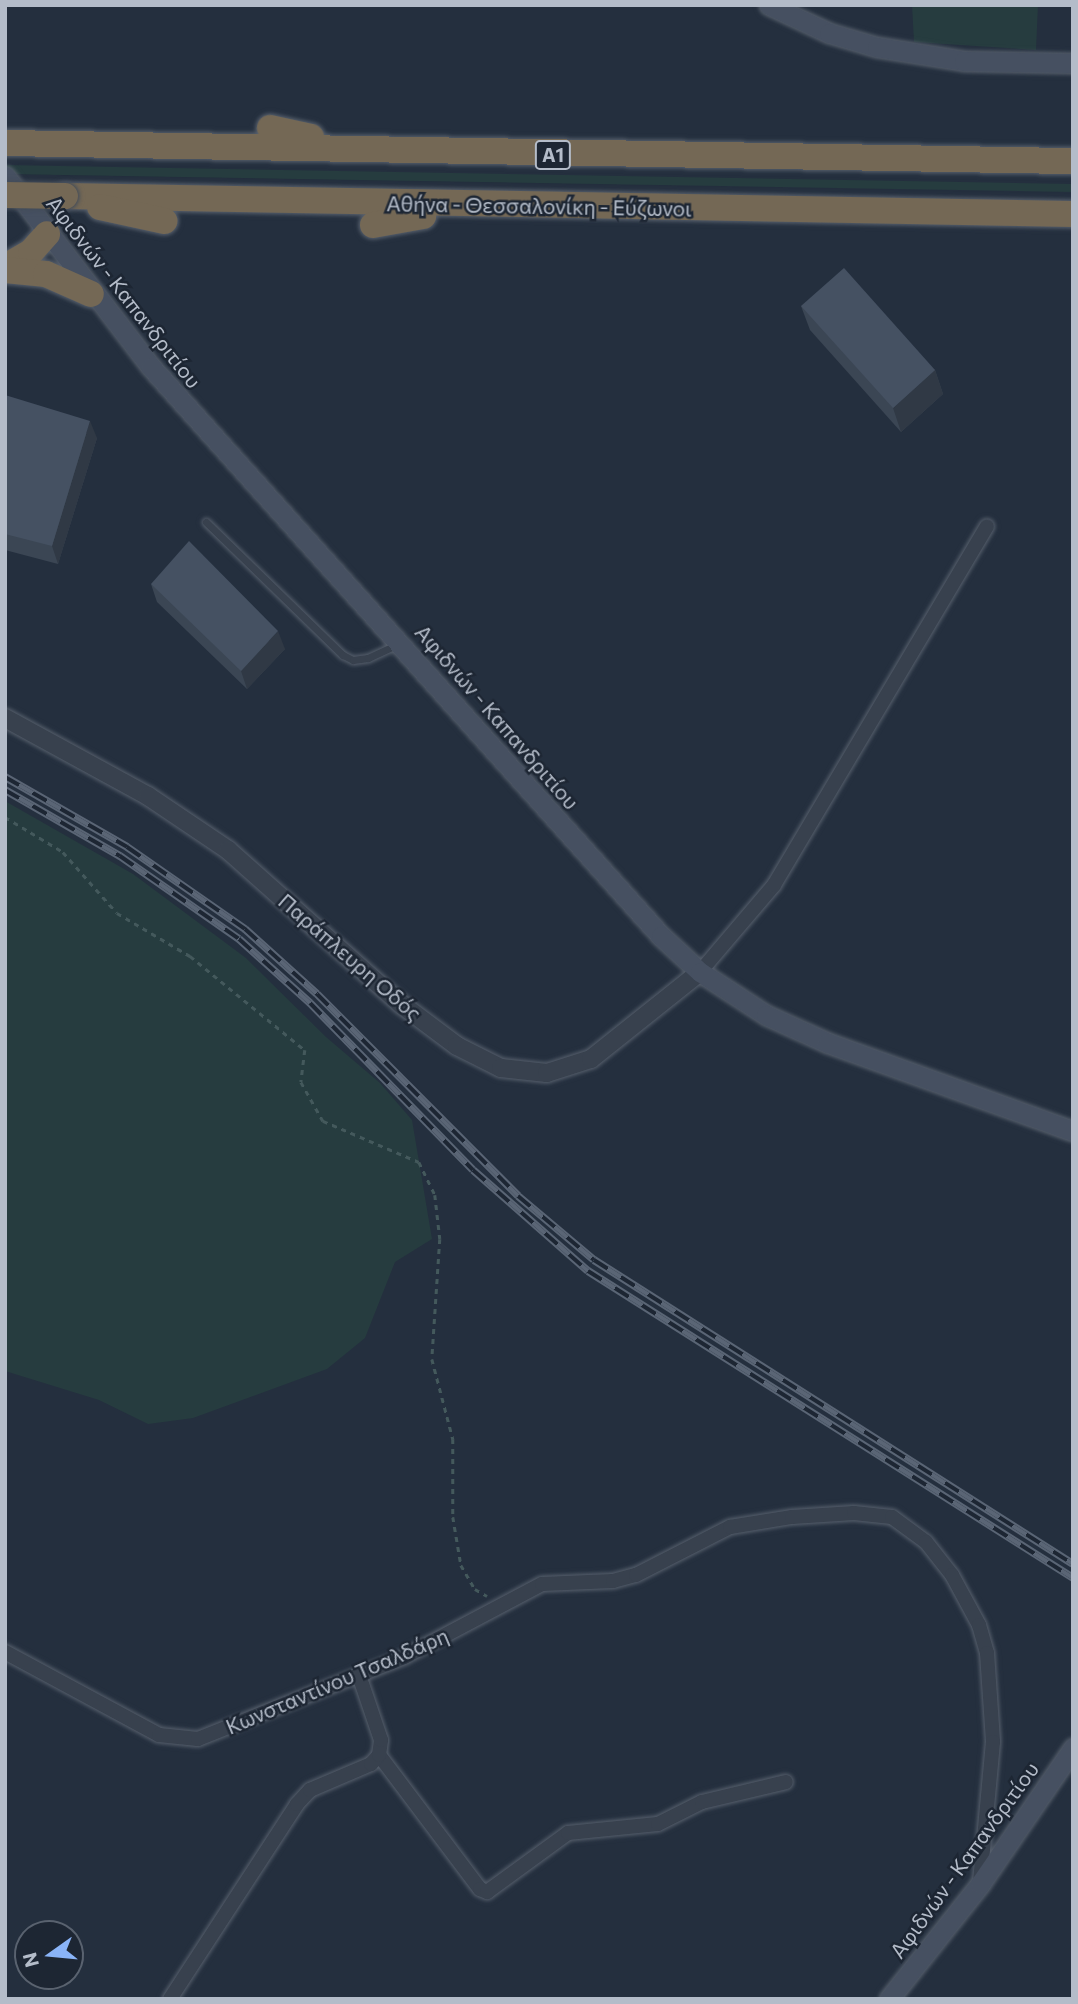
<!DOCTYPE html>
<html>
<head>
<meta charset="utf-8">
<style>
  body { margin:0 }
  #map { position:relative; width:1078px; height:2004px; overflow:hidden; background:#242f3e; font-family:Commissioner,sans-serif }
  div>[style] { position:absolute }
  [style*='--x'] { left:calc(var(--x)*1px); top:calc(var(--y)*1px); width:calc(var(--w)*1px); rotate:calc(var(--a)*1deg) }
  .green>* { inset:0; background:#263c3f }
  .path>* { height:2.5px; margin-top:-1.25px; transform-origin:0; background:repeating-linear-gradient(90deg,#44595c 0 5px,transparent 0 10px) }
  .roads { filter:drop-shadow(0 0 2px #565f6c) drop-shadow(0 0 2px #565f6c) }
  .service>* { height:7px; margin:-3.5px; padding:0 3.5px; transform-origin:3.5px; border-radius:3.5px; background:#38414e }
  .minor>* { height:14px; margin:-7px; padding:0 7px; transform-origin:7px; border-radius:7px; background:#38414e }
  .tertiary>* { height:18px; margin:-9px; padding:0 9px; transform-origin:9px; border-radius:9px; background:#38414e }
  .secondary>* { height:19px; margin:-9.5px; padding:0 9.5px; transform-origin:9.5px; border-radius:9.5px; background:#465061 }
  .motorway>* { height:26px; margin:-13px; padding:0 13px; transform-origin:13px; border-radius:13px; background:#746855 }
  .rail>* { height:8px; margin-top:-4px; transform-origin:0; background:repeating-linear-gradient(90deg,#1d2633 0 16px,#5a6575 0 32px); box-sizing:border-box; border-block:2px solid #5a6575 }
  .bridges { filter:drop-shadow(0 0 2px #434c59) drop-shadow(0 0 2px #434c59) }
  .motorway-bridge>* { height:26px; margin:-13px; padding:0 13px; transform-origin:13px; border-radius:13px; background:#746855 }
  .wall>* { inset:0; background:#3b4654 }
  .shaded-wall>* { inset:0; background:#303945 }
  .building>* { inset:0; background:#455162 }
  span { translate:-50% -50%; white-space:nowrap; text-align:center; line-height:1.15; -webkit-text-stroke:5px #1d2633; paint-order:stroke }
  .shield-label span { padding:2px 5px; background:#1d2633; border:2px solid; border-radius:5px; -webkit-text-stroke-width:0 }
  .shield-label { font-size:19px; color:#b4bcc9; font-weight:700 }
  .street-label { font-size:21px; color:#b4bcc9 }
  .frame { position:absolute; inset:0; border:7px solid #b4bcc9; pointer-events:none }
  .north { position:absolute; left:14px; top:1920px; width:70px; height:70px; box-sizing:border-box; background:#1d2633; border:2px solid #59626f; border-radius:50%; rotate:255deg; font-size:19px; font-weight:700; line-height:28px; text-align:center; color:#b4bcc9 }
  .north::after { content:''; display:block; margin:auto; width:24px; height:32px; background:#8ab4f8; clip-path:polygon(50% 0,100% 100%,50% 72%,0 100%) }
</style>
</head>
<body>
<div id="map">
  <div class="green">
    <div style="clip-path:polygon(912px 5px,1038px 5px,1036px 50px,914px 42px)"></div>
    <div style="clip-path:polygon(5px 165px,1073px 184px,1073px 192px,62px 175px,5px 174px)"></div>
    <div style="clip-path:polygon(5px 801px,133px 874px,246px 958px,326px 1037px,380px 1083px,412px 1120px,432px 1239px,395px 1262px,365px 1338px,327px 1369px,193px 1418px,148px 1424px,99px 1400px,5px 1371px)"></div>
  </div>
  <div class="path">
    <div style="--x:5;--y:817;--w:68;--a:31.1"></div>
    <div style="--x:63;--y:852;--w:81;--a:48.5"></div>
    <div style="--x:117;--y:913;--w:85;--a:30.5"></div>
    <div style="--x:190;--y:956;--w:149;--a:39.3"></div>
    <div style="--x:305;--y:1050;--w:32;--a:97"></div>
    <div style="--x:301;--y:1082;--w:45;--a:60.6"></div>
    <div style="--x:323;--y:1121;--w:104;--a:23.1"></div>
    <div style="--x:419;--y:1162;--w:37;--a:64"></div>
    <div style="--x:435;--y:1195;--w:44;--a:83.5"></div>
    <div style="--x:440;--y:1239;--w:120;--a:93.8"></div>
    <div style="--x:432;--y:1359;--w:83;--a:75.3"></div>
    <div style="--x:453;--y:1439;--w:78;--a:90"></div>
    <div style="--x:453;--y:1517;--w:49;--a:80.5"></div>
    <div style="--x:461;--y:1565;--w:28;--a:60"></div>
    <div style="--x:475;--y:1589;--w:14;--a:30"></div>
  </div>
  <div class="roads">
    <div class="service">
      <div style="--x:206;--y:522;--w:191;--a:44.2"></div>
      <div style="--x:343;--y:655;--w:11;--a:27"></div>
      <div style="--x:353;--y:660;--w:15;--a:-8"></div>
      <div style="--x:368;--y:658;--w:33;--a:-25"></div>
    </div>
    <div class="minor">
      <div style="--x:700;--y:972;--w:114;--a:-49.6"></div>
      <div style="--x:774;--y:885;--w:417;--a:-59.3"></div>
      <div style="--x:5;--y:1652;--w:175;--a:28.3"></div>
      <div style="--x:159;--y:1735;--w:39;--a:6"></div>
      <div style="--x:198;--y:1739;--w:222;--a:-21.7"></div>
      <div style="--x:404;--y:1657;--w:156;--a:-27.9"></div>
      <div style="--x:542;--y:1584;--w:71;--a:-2.4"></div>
      <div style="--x:613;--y:1581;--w:24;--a:-15"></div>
      <div style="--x:636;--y:1575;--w:106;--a:-27.1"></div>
      <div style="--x:730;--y:1527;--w:63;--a:-9.2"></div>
      <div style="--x:792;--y:1517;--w:62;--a:-3.7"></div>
      <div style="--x:854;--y:1513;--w:38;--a:6"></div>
      <div style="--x:892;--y:1517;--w:42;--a:36.3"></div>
      <div style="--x:926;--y:1542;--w:42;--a:51.8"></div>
      <div style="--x:952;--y:1575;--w:57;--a:61.6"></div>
      <div style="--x:979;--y:1625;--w:29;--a:74"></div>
      <div style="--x:987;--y:1653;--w:89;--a:86.1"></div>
      <div style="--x:993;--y:1742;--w:141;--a:95.3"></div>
      <div style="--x:379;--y:1755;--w:168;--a:53"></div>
      <div style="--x:480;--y:1889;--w:8;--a:23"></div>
      <div style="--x:487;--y:1892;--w:100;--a:-36.1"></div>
      <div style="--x:568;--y:1833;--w:90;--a:-5.7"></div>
      <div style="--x:658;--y:1824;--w:49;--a:-26.6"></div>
      <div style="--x:702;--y:1802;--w:86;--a:-13.4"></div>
      <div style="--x:170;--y:1999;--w:233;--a:-56.9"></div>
      <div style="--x:297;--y:1804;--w:19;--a:-47"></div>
      <div style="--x:310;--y:1790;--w:66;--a:-23.1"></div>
      <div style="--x:371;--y:1764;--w:12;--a:-48"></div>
      <div style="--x:379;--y:1755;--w:15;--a:-82"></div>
      <div style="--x:381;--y:1740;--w:69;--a:-108.7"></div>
    </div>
    <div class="tertiary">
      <div style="--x:5;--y:718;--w:163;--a:28.6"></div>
      <div style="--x:148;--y:796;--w:97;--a:34"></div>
      <div style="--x:228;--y:850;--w:232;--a:41.7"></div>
      <div style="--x:401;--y:1004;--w:70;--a:36.9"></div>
      <div style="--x:457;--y:1046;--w:49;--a:26.6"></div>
      <div style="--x:501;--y:1068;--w:46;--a:6.2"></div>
      <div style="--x:547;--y:1073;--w:46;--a:-17.7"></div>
      <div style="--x:591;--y:1059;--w:139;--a:-38.6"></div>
    </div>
    <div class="secondary">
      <div style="--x:769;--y:5;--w:66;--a:25"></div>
      <div style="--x:829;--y:33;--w:50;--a:16.3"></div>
      <div style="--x:877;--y:47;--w:88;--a:9.1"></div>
      <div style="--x:964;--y:61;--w:109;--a:1.1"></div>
      <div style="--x:5;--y:176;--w:240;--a:52.6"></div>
      <div style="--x:151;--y:367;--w:764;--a:48.13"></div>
      <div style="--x:661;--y:936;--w:53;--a:42.7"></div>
      <div style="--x:700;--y:972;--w:79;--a:33.1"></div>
      <div style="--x:766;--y:1015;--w:68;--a:24.3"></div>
      <div style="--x:828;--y:1043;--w:260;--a:19.8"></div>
      <div style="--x:889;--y:1999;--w:147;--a:-51.6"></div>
      <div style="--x:980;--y:1884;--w:165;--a:-55.6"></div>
    </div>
    <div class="motorway">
      <div style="--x:270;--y:128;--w:42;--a:12.4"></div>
      <div style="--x:5;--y:143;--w:1068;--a:0.97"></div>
      <div style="--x:65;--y:196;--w:1008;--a:1.02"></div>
      <div style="--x:100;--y:207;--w:66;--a:12.3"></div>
      <div style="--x:373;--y:225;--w:51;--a:-10.2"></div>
      <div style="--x:5;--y:267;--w:30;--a:-30"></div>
      <div style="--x:31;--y:252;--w:24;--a:-48"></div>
      <div style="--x:5;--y:270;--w:41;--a:5.6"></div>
      <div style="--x:46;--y:274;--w:49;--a:24"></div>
    </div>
  </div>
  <div class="rail">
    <div style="--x:5;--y:777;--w:141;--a:29.8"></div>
    <div style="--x:127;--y:847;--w:144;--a:34.8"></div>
    <div style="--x:245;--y:929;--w:97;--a:42.1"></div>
    <div style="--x:317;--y:994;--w:285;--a:45.1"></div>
    <div style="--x:518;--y:1196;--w:99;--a:40.1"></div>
    <div style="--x:594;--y:1260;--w:567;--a:32.4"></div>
    <div style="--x:5;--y:790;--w:133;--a:29.9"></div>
    <div style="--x:120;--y:856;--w:145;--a:34.9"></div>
    <div style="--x:239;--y:939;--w:96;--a:42"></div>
    <div style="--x:310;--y:1003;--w:233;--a:45.7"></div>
    <div style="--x:473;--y:1170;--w:153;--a:41.3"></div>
    <div style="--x:588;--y:1271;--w:574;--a:32.33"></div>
  </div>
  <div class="bridges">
    <div class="motorway-bridge">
      <div style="--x:5;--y:195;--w:60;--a:1"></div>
    </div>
  </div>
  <div class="wall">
    <div style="clip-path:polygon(801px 306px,935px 370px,943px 394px,901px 432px,810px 330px)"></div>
    <div style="clip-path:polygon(5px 395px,97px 438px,58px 564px,5px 550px)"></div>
    <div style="clip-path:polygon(151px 584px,285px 649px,247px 689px,157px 602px)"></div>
  </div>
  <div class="shaded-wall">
    <div style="clip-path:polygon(935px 370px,943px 394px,901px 432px,893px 408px)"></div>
    <div style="clip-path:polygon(90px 421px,97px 438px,58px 564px,52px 546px)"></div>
    <div style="clip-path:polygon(278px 631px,285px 649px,247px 689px,241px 671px)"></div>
  </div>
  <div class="building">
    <div style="clip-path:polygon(844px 268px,935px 370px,893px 408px,801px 306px)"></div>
    <div style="clip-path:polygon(5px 395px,90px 421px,52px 546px,5px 534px)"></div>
    <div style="clip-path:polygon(189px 541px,278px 631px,241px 671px,151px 584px)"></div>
  </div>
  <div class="shield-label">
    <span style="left:553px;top:155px">Α1</span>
  </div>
  <div class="street-label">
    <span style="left:539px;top:206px;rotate:1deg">Αθήνα - Θεσσαλονίκη - Εύζωνοι</span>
    <span style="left:124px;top:292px;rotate:52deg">Αφιδνών - Καπανδριτίου</span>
    <span style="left:497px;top:717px;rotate:49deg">Αφιδνών - Καπανδριτίου</span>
    <span style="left:350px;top:957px;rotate:41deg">Παράπλευρη Οδός</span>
    <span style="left:337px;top:1681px;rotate:-23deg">Κωνσταντίνου Τσαλδάρη</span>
    <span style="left:964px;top:1860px;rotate:-54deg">Αφιδνών - Καπανδριτίου</span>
  </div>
  <div class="frame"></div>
  <div class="north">N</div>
</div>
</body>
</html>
